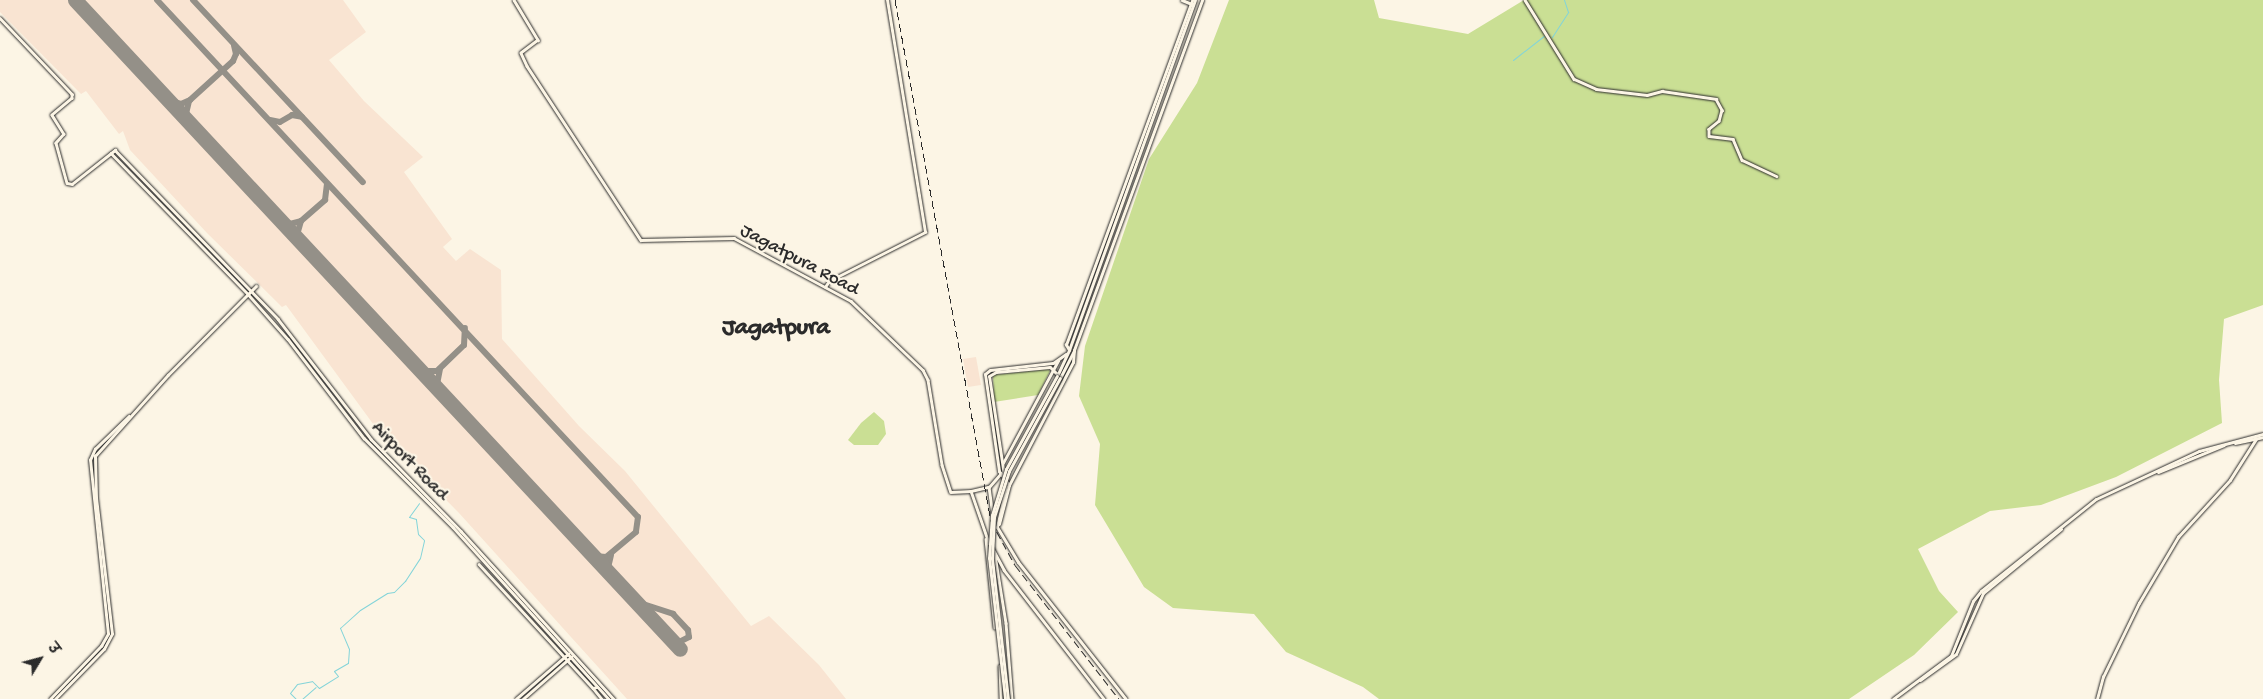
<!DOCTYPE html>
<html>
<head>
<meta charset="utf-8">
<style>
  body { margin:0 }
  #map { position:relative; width:2263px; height:699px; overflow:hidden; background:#fcf5e5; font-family:"Gochi Hand","Playpen Sans Deva",sans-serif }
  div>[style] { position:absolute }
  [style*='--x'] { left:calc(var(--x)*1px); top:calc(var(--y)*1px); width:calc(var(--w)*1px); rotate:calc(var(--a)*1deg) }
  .built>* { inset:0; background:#f9e4d2 }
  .green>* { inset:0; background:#cadf94 }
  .stream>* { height:1px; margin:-0.5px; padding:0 0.5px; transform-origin:0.5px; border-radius:0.5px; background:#83d4d9 }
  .taxiway>* { height:6px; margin:-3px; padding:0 3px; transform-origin:3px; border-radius:3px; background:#949088 }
  .runway>* { height:15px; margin:-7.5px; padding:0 7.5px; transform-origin:7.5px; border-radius:7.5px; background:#949088 }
  .roads { filter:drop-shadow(0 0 1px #2b2b2b) drop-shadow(0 0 1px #2b2b2b) }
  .tertiary>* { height:2.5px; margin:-1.25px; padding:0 1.25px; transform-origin:1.25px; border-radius:1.25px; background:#fcf5e5 }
  .secondary>* { height:3px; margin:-1.5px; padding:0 1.5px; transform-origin:1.5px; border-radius:1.5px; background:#fcf5e5 }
  .rail>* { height:1px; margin-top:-0.5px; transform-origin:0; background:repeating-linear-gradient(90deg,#2b2b2b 0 8px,transparent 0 12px) }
  .bridges { filter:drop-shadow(0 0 1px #2b2b2b) drop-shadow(0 0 1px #2b2b2b) }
  .secondary-bridge>* { height:3px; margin:-1.5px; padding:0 1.5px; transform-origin:1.5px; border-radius:1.5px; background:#fcf5e5 }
  span { translate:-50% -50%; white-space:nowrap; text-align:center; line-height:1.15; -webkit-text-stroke:4.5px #fcf5e5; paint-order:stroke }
  .street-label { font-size:19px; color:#2b2b2b }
  .district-label { font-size:24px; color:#2b2b2b; font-weight:700 }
  .north { position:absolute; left:15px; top:634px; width:50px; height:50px; -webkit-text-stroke:4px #fcf5e5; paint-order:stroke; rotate:53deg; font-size:14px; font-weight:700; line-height:20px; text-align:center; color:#2b2b2b }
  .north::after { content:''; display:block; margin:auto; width:18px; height:22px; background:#2b2b2b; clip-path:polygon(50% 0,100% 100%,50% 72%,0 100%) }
</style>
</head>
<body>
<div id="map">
  <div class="built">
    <div style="clip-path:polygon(0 0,343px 0,366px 32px,329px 60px,364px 101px,423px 157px,404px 172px,452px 239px,443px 247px,456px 261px,470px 249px,501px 270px,502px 339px,579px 426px,625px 471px,751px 626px,769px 616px,819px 665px,846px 699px,627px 699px,459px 513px,379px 432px,286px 305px,282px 307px,207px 233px,130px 150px,123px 131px,119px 134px,86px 91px,81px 94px,0 12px)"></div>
    <div style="clip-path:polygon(976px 357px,981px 385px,968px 387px,963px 359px)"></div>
  </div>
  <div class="green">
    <div style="clip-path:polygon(1229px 0,1374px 0,1379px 18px,1468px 34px,1524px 0,2263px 0,2263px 305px,2224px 319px,2219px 380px,2222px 423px,2116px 477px,2041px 505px,1990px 511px,1918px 549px,1939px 591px,1958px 612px,1914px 655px,1849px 699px,1379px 699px,1363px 687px,1286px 652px,1254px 614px,1173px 608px,1144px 587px,1095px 505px,1100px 444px,1079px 396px,1085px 346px,1149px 159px,1197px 83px)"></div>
    <div style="clip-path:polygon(1048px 369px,1050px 371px,1038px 395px,994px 402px,993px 375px)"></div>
    <div style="clip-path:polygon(874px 412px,884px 421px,886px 434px,878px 445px,854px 445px,848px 440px,861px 423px)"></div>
  </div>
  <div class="stream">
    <div style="--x:1552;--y:37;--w:30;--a:-57"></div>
    <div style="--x:1568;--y:12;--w:13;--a:-108"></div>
    <div style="--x:1513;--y:60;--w:39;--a:-38"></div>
    <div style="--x:296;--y:699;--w:8;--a:-135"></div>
    <div style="--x:290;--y:693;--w:11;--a:-52"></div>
    <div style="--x:297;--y:684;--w:15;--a:-11"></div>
    <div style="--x:312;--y:681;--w:10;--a:45"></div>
    <div style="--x:319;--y:688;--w:22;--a:-32"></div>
    <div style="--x:338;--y:676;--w:6;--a:-129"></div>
    <div style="--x:334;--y:671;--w:16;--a:-30"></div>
    <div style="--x:348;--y:663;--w:14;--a:-86"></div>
    <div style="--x:349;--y:649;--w:23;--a:-113"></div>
    <div style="--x:340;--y:628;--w:27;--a:-42"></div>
    <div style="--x:360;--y:610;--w:32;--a:-32"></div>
    <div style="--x:387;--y:593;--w:7;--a:-8"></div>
    <div style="--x:394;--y:592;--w:16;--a:-45"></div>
    <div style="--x:405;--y:581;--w:27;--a:-57"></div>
    <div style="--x:420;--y:558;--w:18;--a:-77"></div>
    <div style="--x:424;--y:540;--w:8;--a:-135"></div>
    <div style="--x:418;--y:534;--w:15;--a:-98"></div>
    <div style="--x:416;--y:519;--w:7;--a:-164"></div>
    <div style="--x:409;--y:517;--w:17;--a:-54"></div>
    <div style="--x:302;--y:699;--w:18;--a:-41"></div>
  </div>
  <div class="taxiway">
    <div style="--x:157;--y:0;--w:706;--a:47.07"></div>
    <div style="--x:638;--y:517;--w:15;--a:98"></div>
    <div style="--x:636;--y:532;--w:39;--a:140"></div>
    <div style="--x:606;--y:557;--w:12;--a:-175"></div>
    <div style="--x:594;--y:556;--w:23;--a:-133"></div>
    <div style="--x:193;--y:0;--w:249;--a:47"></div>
    <div style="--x:169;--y:100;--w:13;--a:18"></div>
    <div style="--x:181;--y:104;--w:10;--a:-24"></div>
    <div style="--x:190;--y:100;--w:58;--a:-42.2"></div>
    <div style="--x:233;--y:61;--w:8;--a:-67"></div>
    <div style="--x:236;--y:54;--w:9;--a:-103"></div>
    <div style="--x:189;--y:101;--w:13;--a:103"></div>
    <div style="--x:186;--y:114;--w:11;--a:63"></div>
    <div style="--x:270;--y:120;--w:10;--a:11"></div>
    <div style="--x:280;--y:122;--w:14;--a:-30"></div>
    <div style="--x:292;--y:115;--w:10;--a:11"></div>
    <div style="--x:277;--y:217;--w:15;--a:28"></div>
    <div style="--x:290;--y:224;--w:11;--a:-15"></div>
    <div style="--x:301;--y:221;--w:32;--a:-41"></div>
    <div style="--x:325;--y:200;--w:16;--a:-83"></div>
    <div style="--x:301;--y:221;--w:15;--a:106"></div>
    <div style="--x:297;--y:235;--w:16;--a:52"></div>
    <div style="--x:407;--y:356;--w:24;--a:38"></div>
    <div style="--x:426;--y:371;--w:11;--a:0"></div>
    <div style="--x:437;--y:371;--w:37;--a:-44"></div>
    <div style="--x:464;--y:345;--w:17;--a:-87"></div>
    <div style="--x:440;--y:369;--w:15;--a:101"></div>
    <div style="--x:437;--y:384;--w:25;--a:53"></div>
    <div style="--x:611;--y:555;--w:13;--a:103"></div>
    <div style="--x:608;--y:568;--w:19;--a:55"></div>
    <div style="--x:630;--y:595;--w:13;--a:39"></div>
    <div style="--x:640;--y:603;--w:35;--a:18"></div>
    <div style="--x:673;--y:614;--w:22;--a:47"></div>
    <div style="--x:688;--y:630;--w:7;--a:82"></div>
    <div style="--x:689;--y:637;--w:13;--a:153"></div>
    <div style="--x:677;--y:643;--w:25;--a:-138"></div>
  </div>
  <div class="runway">
    <div style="--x:75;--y:0;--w:887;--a:47.01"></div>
  </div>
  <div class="roads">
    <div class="tertiary">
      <div style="--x:514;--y:0;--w:47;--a:59"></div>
      <div style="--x:538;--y:40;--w:21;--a:143"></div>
      <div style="--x:521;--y:53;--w:14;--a:65"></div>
      <div style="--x:527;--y:66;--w:208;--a:56.8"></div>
      <div style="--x:641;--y:240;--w:93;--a:-1.2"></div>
      <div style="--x:734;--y:238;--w:133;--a:28.3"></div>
      <div style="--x:851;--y:301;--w:100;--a:43.8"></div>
      <div style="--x:923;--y:370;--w:11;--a:63"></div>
      <div style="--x:928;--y:380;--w:86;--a:80.6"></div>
      <div style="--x:942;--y:465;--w:28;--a:72"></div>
      <div style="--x:951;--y:492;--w:20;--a:-3"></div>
      <div style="--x:971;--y:491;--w:55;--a:70.9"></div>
      <div style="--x:1182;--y:0;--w:11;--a:22"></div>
      <div style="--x:1525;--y:0;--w:93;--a:58.2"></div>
      <div style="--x:1574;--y:79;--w:24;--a:24"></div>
      <div style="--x:1596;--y:89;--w:51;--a:6.7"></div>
      <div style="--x:1647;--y:95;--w:16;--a:-15"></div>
      <div style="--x:1662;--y:91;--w:55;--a:8.4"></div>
      <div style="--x:1716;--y:99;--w:13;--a:61"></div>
      <div style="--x:1722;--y:110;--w:11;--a:105"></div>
      <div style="--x:1719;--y:121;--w:13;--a:141"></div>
      <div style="--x:1709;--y:129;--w:7;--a:90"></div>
      <div style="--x:1709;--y:136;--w:24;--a:7"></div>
      <div style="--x:1733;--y:139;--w:23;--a:67"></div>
      <div style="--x:1742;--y:160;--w:38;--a:25"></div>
      <div style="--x:0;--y:18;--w:105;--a:46.5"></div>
      <div style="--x:72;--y:94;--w:4;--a:90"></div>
      <div style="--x:72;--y:98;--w:26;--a:140"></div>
      <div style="--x:52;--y:115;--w:22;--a:58"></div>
      <div style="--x:64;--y:134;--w:12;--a:132"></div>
      <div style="--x:56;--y:143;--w:41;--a:74.6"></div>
      <div style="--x:67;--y:183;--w:5;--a:11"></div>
      <div style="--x:72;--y:184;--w:55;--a:-38.3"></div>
      <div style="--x:115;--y:150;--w:235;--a:46"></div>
      <div style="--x:278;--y:319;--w:152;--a:52.2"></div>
      <div style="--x:371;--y:439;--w:129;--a:45.6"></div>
      <div style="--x:461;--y:531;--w:227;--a:47.7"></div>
      <div style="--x:111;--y:153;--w:197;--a:45.8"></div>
      <div style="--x:248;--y:294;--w:60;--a:48.4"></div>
      <div style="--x:288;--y:339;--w:125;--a:52.5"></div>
      <div style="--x:364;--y:438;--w:126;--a:45"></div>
      <div style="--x:453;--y:527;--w:232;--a:47.8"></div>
      <div style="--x:825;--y:287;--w:7;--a:-56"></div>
      <div style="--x:829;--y:281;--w:108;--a:-27"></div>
      <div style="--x:925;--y:232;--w:235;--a:-99.3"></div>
      <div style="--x:1069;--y:350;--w:6;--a:-121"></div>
      <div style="--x:1066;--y:345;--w:367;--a:-69.9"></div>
      <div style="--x:1003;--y:463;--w:116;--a:-61.7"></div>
      <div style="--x:989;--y:487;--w:27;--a:82"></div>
      <div style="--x:989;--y:487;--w:18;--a:-49"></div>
      <div style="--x:971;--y:491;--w:18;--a:-13"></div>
      <div style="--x:986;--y:539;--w:89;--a:84.2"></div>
      <div style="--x:992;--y:547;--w:26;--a:62"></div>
      <div style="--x:1004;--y:570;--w:163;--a:52.2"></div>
      <div style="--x:995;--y:555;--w:69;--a:80.8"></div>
      <div style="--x:1006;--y:623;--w:76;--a:85.5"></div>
      <div style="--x:479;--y:564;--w:168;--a:47.4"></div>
      <div style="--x:593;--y:688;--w:4;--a:-14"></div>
      <div style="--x:1000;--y:666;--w:33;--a:88"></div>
      <div style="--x:593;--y:688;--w:14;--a:51"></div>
      <div style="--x:50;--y:699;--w:74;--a:-46.1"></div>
      <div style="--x:101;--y:646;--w:14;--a:-60"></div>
      <div style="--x:108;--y:634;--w:175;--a:-95.9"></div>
      <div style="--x:90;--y:460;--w:12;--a:-66"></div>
      <div style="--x:95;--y:449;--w:47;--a:-44.1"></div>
      <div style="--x:55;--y:699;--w:70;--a:-45.6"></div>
      <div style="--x:104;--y:649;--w:17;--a:-62"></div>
      <div style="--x:112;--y:634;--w:137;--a:-96.7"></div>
      <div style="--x:96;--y:498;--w:42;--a:-91.4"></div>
      <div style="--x:95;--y:456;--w:109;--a:-48"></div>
      <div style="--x:168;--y:375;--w:125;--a:-45.3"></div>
      <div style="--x:516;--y:699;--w:69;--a:-40.9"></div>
      <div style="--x:523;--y:699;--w:64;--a:-41.2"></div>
      <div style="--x:2097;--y:699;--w:23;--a:-75"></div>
      <div style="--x:2103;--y:677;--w:82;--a:-64.1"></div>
      <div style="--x:2139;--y:603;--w:77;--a:-59.4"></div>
      <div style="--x:2178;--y:537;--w:77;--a:-47.6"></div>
      <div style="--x:2230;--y:480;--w:49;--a:-57.6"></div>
    </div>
    <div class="secondary">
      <div style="--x:1057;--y:376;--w:29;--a:-65"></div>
      <div style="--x:1069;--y:350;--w:372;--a:-70.2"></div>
      <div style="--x:1060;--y:378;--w:31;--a:-63"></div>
      <div style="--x:1074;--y:350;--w:373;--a:-69.9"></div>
      <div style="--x:2235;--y:443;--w:29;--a:-12"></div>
      <div style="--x:2158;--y:472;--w:71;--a:-22.2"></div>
      <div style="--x:1004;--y:475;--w:100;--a:-98.6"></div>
      <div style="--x:989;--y:376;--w:8;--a:-30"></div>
      <div style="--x:996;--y:372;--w:54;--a:-5.3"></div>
      <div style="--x:1050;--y:367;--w:10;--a:45"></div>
      <div style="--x:1009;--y:485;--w:17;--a:-126"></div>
      <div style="--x:999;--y:471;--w:98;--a:-98.2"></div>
      <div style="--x:985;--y:374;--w:6;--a:-39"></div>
      <div style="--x:990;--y:370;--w:63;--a:-6.3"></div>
      <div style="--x:1053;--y:363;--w:16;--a:-35"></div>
      <div style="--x:1006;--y:486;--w:42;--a:102.4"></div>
      <div style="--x:997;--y:527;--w:41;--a:59"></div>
      <div style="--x:1018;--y:562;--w:174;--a:51.8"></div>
      <div style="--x:999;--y:524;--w:40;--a:-75.6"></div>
      <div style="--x:1009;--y:485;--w:139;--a:-62.5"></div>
      <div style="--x:1073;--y:362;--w:12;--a:-85"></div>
      <div style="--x:1920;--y:680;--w:44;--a:-35.8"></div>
      <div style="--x:1956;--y:654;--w:67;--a:-66.1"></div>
      <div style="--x:1983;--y:593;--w:101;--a:-39.4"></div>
      <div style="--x:1893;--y:699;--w:72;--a:-36.6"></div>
      <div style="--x:1951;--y:656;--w:59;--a:-68.2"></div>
      <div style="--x:1973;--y:601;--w:13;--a:-51"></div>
      <div style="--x:1981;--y:591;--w:147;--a:-38.7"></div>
      <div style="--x:2096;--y:499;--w:114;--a:-25"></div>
      <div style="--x:2199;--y:451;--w:66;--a:-14.9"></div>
    </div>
  </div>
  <div class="rail">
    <div style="--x:895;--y:0;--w:530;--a:79.56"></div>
    <div style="--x:991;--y:521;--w:50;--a:61.4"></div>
    <div style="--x:1015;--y:565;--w:170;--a:52.2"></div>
  </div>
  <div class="bridges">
    <div class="secondary-bridge">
      <div style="--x:1005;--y:698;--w:141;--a:-96.5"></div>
      <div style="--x:989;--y:558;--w:43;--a:-86"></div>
      <div style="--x:992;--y:515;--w:48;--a:-73.1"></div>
      <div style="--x:1006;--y:469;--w:106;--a:-61.3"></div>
      <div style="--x:1008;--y:699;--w:142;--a:-96.5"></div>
      <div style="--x:992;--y:558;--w:41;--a:-87.2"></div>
      <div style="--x:994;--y:517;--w:48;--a:-71.9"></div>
      <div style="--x:1009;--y:471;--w:106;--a:-61.3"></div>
    </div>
  </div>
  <div class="street-label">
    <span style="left:799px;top:261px;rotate:28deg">Jagatpura Road</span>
    <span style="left:409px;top:462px;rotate:46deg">Airport Road</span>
  </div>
  <div class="district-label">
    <span style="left:776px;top:329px">Jagatpura</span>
  </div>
  <div class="north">उ</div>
</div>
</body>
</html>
